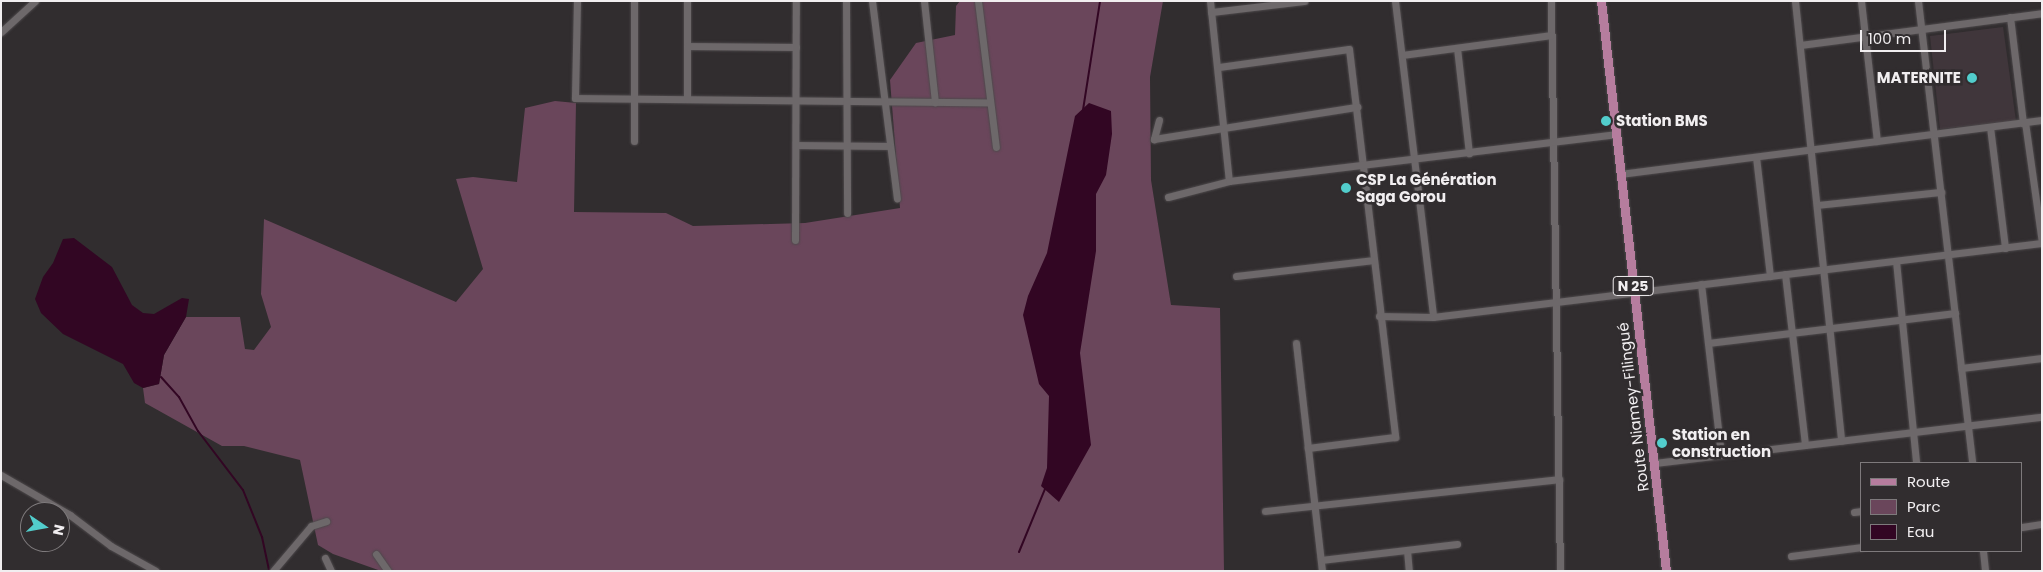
<!DOCTYPE html>
<html>
<head>
<meta charset="utf-8">
<style>
  body { margin:0 }
  #map { position:relative; width:2043px; height:572px; overflow:hidden; background:#312d2f; font-family:Poppins,sans-serif }
  div>[style] { position:absolute }
  [style*='--x'] { left:calc(var(--x)*1px); top:calc(var(--y)*1px); width:calc(var(--w)*1px); rotate:calc(var(--a)*1deg) }
  .built>* { inset:0; background:#40363b }
  .green>* { inset:0; background:#6a465b }
  .water>* { inset:0; background:#320623 }
  .stream>* { height:2px; margin:-1px; padding:0 1px; transform-origin:1px; border-radius:1px; background:#320623 }
  .roads { filter:drop-shadow(0 0 1px #4d494b) drop-shadow(0 0 1px #4d494b) }
  .minor>* { height:7px; margin:-3.5px; padding:0 3.5px; transform-origin:3.5px; border-radius:3.5px; background:#6d686a }
  .major>* { height:9px; margin:-4.5px; padding:0 4.5px; transform-origin:4.5px; border-radius:4.5px; background:#b67d9e }
  .dots>* { width:14px; height:14px; translate:-50% -50%; box-sizing:border-box; border:2px solid #312d2f; border-radius:50% }
  span { translate:-50% -50%; white-space:nowrap; text-align:center; line-height:1.15; -webkit-text-stroke:5px #312d2f; paint-order:stroke }
  .shield-label span { padding:1px 4px; background:#312d2f; border:1px solid; border-radius:4px; -webkit-text-stroke-width:0 }
  .shield-label { font-size:14px; color:#f1eef0; font-weight:700 }
  .poi-label { font-size:15px; color:#f1eef0; font-weight:700 }
  .right { translate:-100% -50%; text-align:right }
  .left { translate:0 -50%; text-align:left }
  .street-label { font-size:15px; color:#f1eef0 }
  .frame { position:absolute; inset:0; border:2px solid #f1eef0; pointer-events:none }
  .legend { position:absolute; left:1860px; top:462px; width:162px; height:90px; box-sizing:border-box; background:#312d2f; border:1px solid #7e7a7c; margin:0; padding:6px 9px; list-style:none; font-size:15px; color:#f1eef0 }
  .legend li { display:flex; align-items:center; gap:10px; height:25px }
  .legend b { width:25px; border:1px solid #7e7a7c }
  .north { position:absolute; left:20px; top:502px; width:50px; height:50px; box-sizing:border-box; background:#312d2f; border:1px solid #7e7a7c; border-radius:50%; rotate:102deg; font-size:14px; font-weight:700; line-height:20px; text-align:center; color:#f1eef0 }
  .north::after { content:''; display:block; margin:auto; width:18px; height:22px; background:#52cdcc; clip-path:polygon(50% 0,100% 100%,50% 72%,0 100%) }
  .scale { position:absolute; left:1860px; top:30px; width:86px; height:22px; box-sizing:border-box; border:2px solid #f1eef0; border-top:0; padding-left:6px; font-size:15px; line-height:18px; white-space:nowrap; color:#f1eef0; -webkit-text-stroke:4px #312d2f; paint-order:stroke }
</style>
</head>
<body>
<div id="map">
  <div class="built">
    <div style="clip-path:polygon(2003px 27px,2016px 121px,1940px 129px,1930px 36px)"></div>
  </div>
  <div class="green">
    <div style="clip-path:polygon(960px 1px,1163px 1px,1150px 77px,1151px 180px,1171px 305px,1220px 308px,1224px 570px,381px 571px,333px 554px,318px 545px,300px 460px,244px 446px,222px 446px,145px 403px,143px 388px,159px 384px,164px 355px,186px 317px,240px 317px,245px 349px,254px 350px,271px 327px,261px 294px,264px 219px,456px 302px,483px 269px,456px 179px,473px 177px,517px 182px,525px 108px,555px 101px,576px 103px,574px 212px,666px 213px,693px 226px,805px 223px,900px 208px,890px 80px,916px 43px,955px 35px,956px 6px)"></div>
  </div>
  <div class="water">
    <div style="clip-path:polygon(1089px 103px,1111px 111px,1112px 134px,1106px 175px,1096px 194px,1096px 251px,1080px 353px,1091px 445px,1059px 502px,1041px 486px,1047px 468px,1049px 396px,1039px 384px,1023px 315px,1028px 296px,1047px 253px,1075px 116px)"></div>
    <div style="clip-path:polygon(74px 238px,112px 267px,132px 305px,143px 313px,154px 314px,182px 298px,189px 299px,186px 317px,164px 355px,159px 384px,143px 388px,134px 383px,123px 364px,63px 334px,41px 313px,35px 299px,43px 277px,53px 263px,63px 239px)"></div>
  </div>
  <div class="stream">
    <div style="--x:1083;--y:110;--w:110;--a:-81.1"></div>
    <div style="--x:161;--y:377;--w:27;--a:48"></div>
    <div style="--x:179;--y:397;--w:39;--a:61"></div>
    <div style="--x:198;--y:431;--w:74;--a:52.7"></div>
    <div style="--x:243;--y:490;--w:51;--a:68"></div>
    <div style="--x:262;--y:537;--w:35;--a:78"></div>
    <div style="--x:1019;--y:552;--w:68;--a:-67.6"></div>
  </div>
  <div class="roads">
    <div class="minor">
      <div style="--x:577;--y:1;--w:97;--a:91.2"></div>
      <div style="--x:575;--y:98;--w:415;--a:0.6"></div>
      <div style="--x:687;--y:1;--w:98;--a:90"></div>
      <div style="--x:846;--y:1;--w:212;--a:89.7"></div>
      <div style="--x:872;--y:1;--w:199;--a:82.8"></div>
      <div style="--x:924;--y:1;--w:102;--a:83.8"></div>
      <div style="--x:978;--y:1;--w:147;--a:83"></div>
      <div style="--x:1210;--y:1;--w:181;--a:84"></div>
      <div style="--x:1395;--y:1;--w:318;--a:83.1"></div>
      <div style="--x:1551;--y:1;--w:570;--a:89.1"></div>
      <div style="--x:1795;--y:1;--w:442;--a:84"></div>
      <div style="--x:1861;--y:1;--w:141;--a:83.5"></div>
      <div style="--x:1918;--y:1;--w:465;--a:83.3"></div>
      <div style="--x:1211;--y:12;--w:94;--a:-6.7"></div>
      <div style="--x:2010;--y:17;--w:107;--a:83"></div>
      <div style="--x:1;--y:32;--w:46;--a:-42.4"></div>
      <div style="--x:1800;--y:45;--w:244;--a:-7.5"></div>
      <div style="--x:687;--y:46;--w:109;--a:0.5"></div>
      <div style="--x:1457;--y:48;--w:106;--a:83.5"></div>
      <div style="--x:1402;--y:55;--w:151;--a:-7.6"></div>
      <div style="--x:1219;--y:67;--w:131;--a:-7.9"></div>
      <div style="--x:1349;--y:49;--w:391;--a:83.2"></div>
      <div style="--x:1395;--y:437;--w:88;--a:172.8"></div>
      <div style="--x:1159;--y:120;--w:20;--a:105"></div>
      <div style="--x:1154;--y:139;--w:206;--a:-9"></div>
      <div style="--x:2025;--y:122;--w:122;--a:82"></div>
      <div style="--x:1990;--y:127;--w:122;--a:82.9"></div>
      <div style="--x:634;--y:141;--w:140;--a:-90"></div>
      <div style="--x:796;--y:145;--w:94;--a:0.6"></div>
      <div style="--x:1756;--y:157;--w:120;--a:83.3"></div>
      <div style="--x:1620;--y:174;--w:425;--a:-7.3"></div>
      <div style="--x:1168;--y:197;--w:63;--a:-14.7"></div>
      <div style="--x:1229;--y:181;--w:389;--a:-6.9"></div>
      <div style="--x:1817;--y:205;--w:125;--a:-6"></div>
      <div style="--x:795;--y:240;--w:239;--a:-89.8"></div>
      <div style="--x:1896;--y:261;--w:203;--a:84.3"></div>
      <div style="--x:1785;--y:274;--w:172;--a:83.3"></div>
      <div style="--x:1236;--y:276;--w:139;--a:-6.6"></div>
      <div style="--x:1701;--y:284;--w:172;--a:83.3"></div>
      <div style="--x:1379;--y:316;--w:54;--a:1.1"></div>
      <div style="--x:1433;--y:317;--w:613;--a:-6.93"></div>
      <div style="--x:1296;--y:343;--w:229;--a:83.5"></div>
      <div style="--x:1708;--y:343;--w:249;--a:-6.9"></div>
      <div style="--x:1961;--y:368;--w:82;--a:-7"></div>
      <div style="--x:1654;--y:463;--w:391;--a:-6.8"></div>
      <div style="--x:1;--y:475;--w:80;--a:30.1"></div>
      <div style="--x:70;--y:515;--w:51;--a:37.1"></div>
      <div style="--x:111;--y:546;--w:51;--a:29.1"></div>
      <div style="--x:1265;--y:511;--w:296;--a:-6.2"></div>
      <div style="--x:1854;--y:512;--w:8;--a:-7"></div>
      <div style="--x:2022;--y:527;--w:20;--a:-9"></div>
      <div style="--x:1407;--y:550;--w:21;--a:85"></div>
      <div style="--x:1983;--y:551;--w:20;--a:84"></div>
      <div style="--x:376;--y:554;--w:21;--a:55"></div>
      <div style="--x:1791;--y:556;--w:72;--a:-7.2"></div>
      <div style="--x:325;--y:558;--w:14;--a:65"></div>
      <div style="--x:1321;--y:560;--w:137;--a:-6.7"></div>
      <div style="--x:273;--y:571;--w:59;--a:-49.8"></div>
      <div style="--x:311;--y:526;--w:16;--a:-18"></div>
    </div>
    <div class="major">
      <div style="--x:1601;--y:1;--w:574;--a:83.49"></div>
    </div>
  </div>
  <div class="dots">
    <div style="left:1972px;top:78px;background:#52cdcc"></div>
    <div style="left:1606px;top:121px;background:#52cdcc"></div>
    <div style="left:1346px;top:188px;background:#52cdcc"></div>
    <div style="left:1662px;top:443px;background:#52cdcc"></div>
  </div>
  <div class="shield-label">
    <span style="left:1633px;top:286px">N 25</span>
  </div>
  <div class="poi-label">
    <span class="right" style="left:1961px;top:78px">MATERNITE</span>
    <span class="left" style="left:1616px;top:121px">Station BMS</span>
    <span class="left" style="left:1356px;top:188px">CSP La Génération<br>Saga Gorou</span>
    <span class="left" style="left:1672px;top:443px">Station en<br>construction</span>
  </div>
  <div class="street-label">
    <span style="left:1633px;top:407px;rotate:-97deg">Route Niamey-Filingué</span>
  </div>
  <div class="frame"></div>
  <ul class="legend">
  <li><b style="height:6px;background:#b67d9e"></b>Route</li>
  <li><b style="height:14px;background:#6a465b"></b>Parc</li>
  <li><b style="height:14px;background:#320623"></b>Eau</li>
  </ul>
  <div class="north">N</div>
  <div class="scale">100 m</div>
</div>
</body>
</html>
